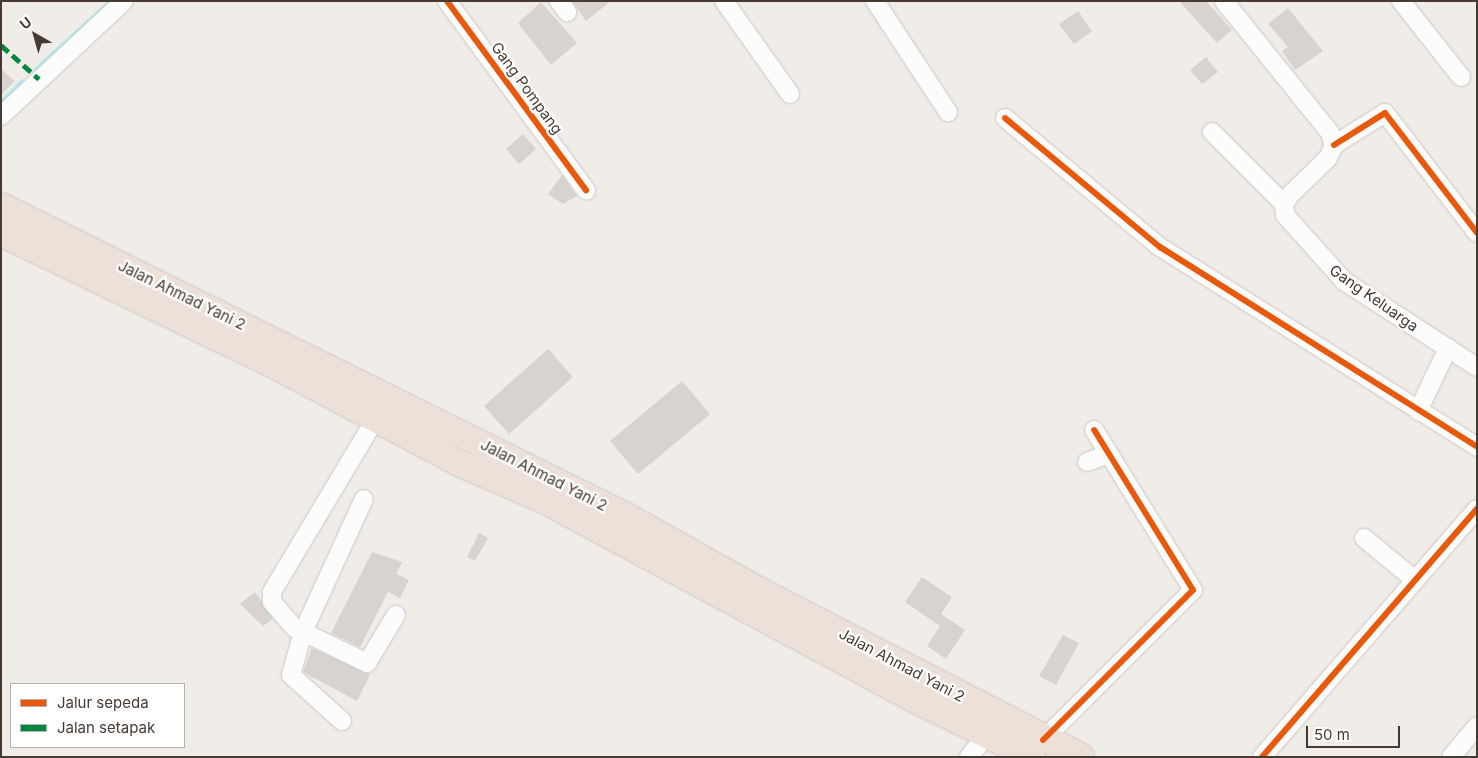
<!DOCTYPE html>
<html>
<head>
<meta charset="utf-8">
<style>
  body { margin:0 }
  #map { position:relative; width:1478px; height:758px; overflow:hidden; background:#f0ece8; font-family:Inter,sans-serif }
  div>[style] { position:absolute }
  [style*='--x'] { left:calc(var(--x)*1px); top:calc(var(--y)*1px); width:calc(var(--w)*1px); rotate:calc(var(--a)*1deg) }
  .stream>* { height:4px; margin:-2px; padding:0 2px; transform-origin:2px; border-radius:2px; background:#b3ebf3 }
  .building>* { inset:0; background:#d8d3cf }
  .roads { filter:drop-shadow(0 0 1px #ccc8c4) drop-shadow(0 0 1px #ccc8c4) }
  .minor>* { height:18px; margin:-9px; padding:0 9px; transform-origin:9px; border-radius:9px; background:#fdfcfc }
  .highway>* { height:26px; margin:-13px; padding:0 13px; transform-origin:13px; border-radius:13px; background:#ece0d8 }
  .quiet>* { height:5px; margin-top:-2.5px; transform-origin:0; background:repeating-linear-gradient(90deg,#00873e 0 10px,transparent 0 15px) }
  .cycleway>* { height:6px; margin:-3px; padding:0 3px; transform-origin:3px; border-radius:3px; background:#e8590c }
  span { translate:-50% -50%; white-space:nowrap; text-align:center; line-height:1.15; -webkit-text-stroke:4.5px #fff; paint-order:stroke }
  .street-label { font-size:15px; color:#473a33 }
  .frame { position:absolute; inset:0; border:2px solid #473a33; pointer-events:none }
  .legend { position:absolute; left:10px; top:683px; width:175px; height:65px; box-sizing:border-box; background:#fff; border:1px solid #b5b0ad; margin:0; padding:6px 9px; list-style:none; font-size:15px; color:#473a33 }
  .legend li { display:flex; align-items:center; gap:10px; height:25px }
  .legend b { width:25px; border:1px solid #b5b0ad }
  .north { position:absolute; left:10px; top:10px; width:50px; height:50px; -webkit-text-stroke:4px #fff; paint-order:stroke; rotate:322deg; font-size:14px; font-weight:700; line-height:20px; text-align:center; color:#473a33 }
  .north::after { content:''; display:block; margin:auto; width:18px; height:22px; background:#473a33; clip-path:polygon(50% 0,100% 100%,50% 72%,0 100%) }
  .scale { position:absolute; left:1306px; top:726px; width:94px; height:22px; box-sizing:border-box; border:2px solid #473a33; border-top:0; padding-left:6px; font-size:15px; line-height:18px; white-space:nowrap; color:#473a33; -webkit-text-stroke:4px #fff; paint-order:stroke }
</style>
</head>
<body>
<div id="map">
  <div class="stream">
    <div style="--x:36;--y:69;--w:101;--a:-42.2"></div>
    <div style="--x:1;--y:102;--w:30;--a:-44"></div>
  </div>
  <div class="building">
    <div style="clip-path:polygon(572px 1px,611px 1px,586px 21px)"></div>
    <div style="clip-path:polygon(1179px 1px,1206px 1px,1232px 30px,1217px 43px)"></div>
    <div style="clip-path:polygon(541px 2px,577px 43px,551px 65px,518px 23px)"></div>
    <div style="clip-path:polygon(1288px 8px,1323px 51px,1295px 70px,1282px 51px,1288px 47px,1268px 24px)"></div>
    <div style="clip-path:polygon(1078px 11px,1092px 31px,1074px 44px,1059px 24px)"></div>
    <div style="clip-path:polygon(1206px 57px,1218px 72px,1202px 84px,1190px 70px)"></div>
    <div style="clip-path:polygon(1px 69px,15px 81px,1px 95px)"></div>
    <div style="clip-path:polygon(523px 134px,536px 149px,519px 164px,506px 149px)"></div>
    <div style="clip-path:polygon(562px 175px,577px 196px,563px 204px,548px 194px)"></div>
    <div style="clip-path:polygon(548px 349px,573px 377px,509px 434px,484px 406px)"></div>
    <div style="clip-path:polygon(682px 381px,710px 414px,638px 474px,610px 441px)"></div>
    <div style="clip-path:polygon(479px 533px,488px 538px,475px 561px,467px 557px)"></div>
    <div style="clip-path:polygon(372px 552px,402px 562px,396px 574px,409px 580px,400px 598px,388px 592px,360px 647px,331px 633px)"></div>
    <div style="clip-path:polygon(922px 577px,952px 597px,941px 614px,965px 630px,946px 659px,927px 646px,940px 626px,905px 602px)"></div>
    <div style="clip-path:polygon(255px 592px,273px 619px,263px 626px,240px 604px)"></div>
    <div style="clip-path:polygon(1063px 635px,1079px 643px,1056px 685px,1039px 676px)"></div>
    <div style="clip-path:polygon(312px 648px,370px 675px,357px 701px,303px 672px)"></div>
  </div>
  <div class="roads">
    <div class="minor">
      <div style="--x:447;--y:1;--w:235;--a:53.7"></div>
      <div style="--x:559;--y:1;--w:14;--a:54"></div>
      <div style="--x:724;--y:1;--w:114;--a:54.6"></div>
      <div style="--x:875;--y:1;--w:133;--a:56.7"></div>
      <div style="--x:1224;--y:1;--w:169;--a:51.2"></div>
      <div style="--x:1330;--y:133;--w:13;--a:72"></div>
      <div style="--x:1334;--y:145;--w:14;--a:115"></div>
      <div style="--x:1328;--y:158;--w:53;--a:135.8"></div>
      <div style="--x:1290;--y:195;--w:11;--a:124"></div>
      <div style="--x:1284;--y:204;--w:11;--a:85"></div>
      <div style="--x:1285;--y:215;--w:89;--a:48.2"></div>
      <div style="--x:1344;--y:281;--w:158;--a:32.9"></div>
      <div style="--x:1401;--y:1;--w:97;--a:51.7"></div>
      <div style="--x:1;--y:116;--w:168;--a:-43.1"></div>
      <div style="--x:1005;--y:118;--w:202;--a:39.8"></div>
      <div style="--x:1160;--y:247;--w:375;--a:32.2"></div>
      <div style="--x:1212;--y:132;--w:102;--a:45"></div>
      <div style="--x:1334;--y:145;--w:60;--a:-32.1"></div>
      <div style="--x:1385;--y:113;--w:151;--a:52.5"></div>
      <div style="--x:1418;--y:411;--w:70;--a:-64.5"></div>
      <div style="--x:376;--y:418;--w:203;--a:120.9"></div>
      <div style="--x:272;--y:592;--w:10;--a:90"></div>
      <div style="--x:272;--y:602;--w:35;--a:49"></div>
      <div style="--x:295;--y:628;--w:80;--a:25.9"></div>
      <div style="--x:367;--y:663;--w:56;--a:-58.9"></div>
      <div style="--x:1087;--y:462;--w:23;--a:-20"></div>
      <div style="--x:1364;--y:538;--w:66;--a:39.5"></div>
      <div style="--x:342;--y:721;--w:69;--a:-138"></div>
      <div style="--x:291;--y:675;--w:45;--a:-74.4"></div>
      <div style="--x:303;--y:632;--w:146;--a:-65.4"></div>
      <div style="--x:1043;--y:740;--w:212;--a:-45"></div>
      <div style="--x:1193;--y:590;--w:188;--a:-121.7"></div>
      <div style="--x:969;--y:757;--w:29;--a:-52"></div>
      <div style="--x:1262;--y:757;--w:328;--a:-49.1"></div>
      <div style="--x:1451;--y:757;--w:40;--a:-50"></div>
    </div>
    <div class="highway">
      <div style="--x:1;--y:206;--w:695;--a:26.38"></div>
      <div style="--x:624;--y:515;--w:158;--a:29.2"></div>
      <div style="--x:762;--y:592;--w:359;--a:27.3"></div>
      <div style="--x:1;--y:233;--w:303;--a:25.8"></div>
      <div style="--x:274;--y:365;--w:207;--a:27.9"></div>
      <div style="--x:457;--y:462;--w:97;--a:23.7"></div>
      <div style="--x:546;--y:501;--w:422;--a:28.3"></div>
      <div style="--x:918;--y:701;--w:127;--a:26.2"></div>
    </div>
  </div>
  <div class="quiet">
    <div style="--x:1;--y:45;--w:51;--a:41.8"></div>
  </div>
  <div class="cycleway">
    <div style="--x:447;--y:1;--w:235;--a:53.7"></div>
    <div style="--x:1005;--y:118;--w:202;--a:39.8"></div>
    <div style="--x:1160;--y:247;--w:375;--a:32.2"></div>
    <div style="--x:1334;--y:145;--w:60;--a:-32.1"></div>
    <div style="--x:1385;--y:113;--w:151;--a:52.5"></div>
    <div style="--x:1043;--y:740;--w:212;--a:-45"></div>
    <div style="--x:1193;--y:590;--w:188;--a:-121.7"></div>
    <div style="--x:1262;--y:757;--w:328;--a:-49.1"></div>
  </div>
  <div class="street-label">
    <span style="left:527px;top:88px;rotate:54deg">Gang Pompang</span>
    <span style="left:182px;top:295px;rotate:26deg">Jalan Ahmad Yani 2</span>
    <span style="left:1374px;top:298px;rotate:35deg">Gang Keluarga</span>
    <span style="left:544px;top:475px;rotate:27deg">Jalan Ahmad Yani 2</span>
    <span style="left:902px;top:665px;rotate:28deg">Jalan Ahmad Yani 2</span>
  </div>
  <div class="frame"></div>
  <ul class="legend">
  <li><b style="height:6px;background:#e8590c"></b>Jalur sepeda</li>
  <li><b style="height:6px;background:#00873e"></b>Jalan setapak</li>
  </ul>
  <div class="north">U</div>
  <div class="scale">50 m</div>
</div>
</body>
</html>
